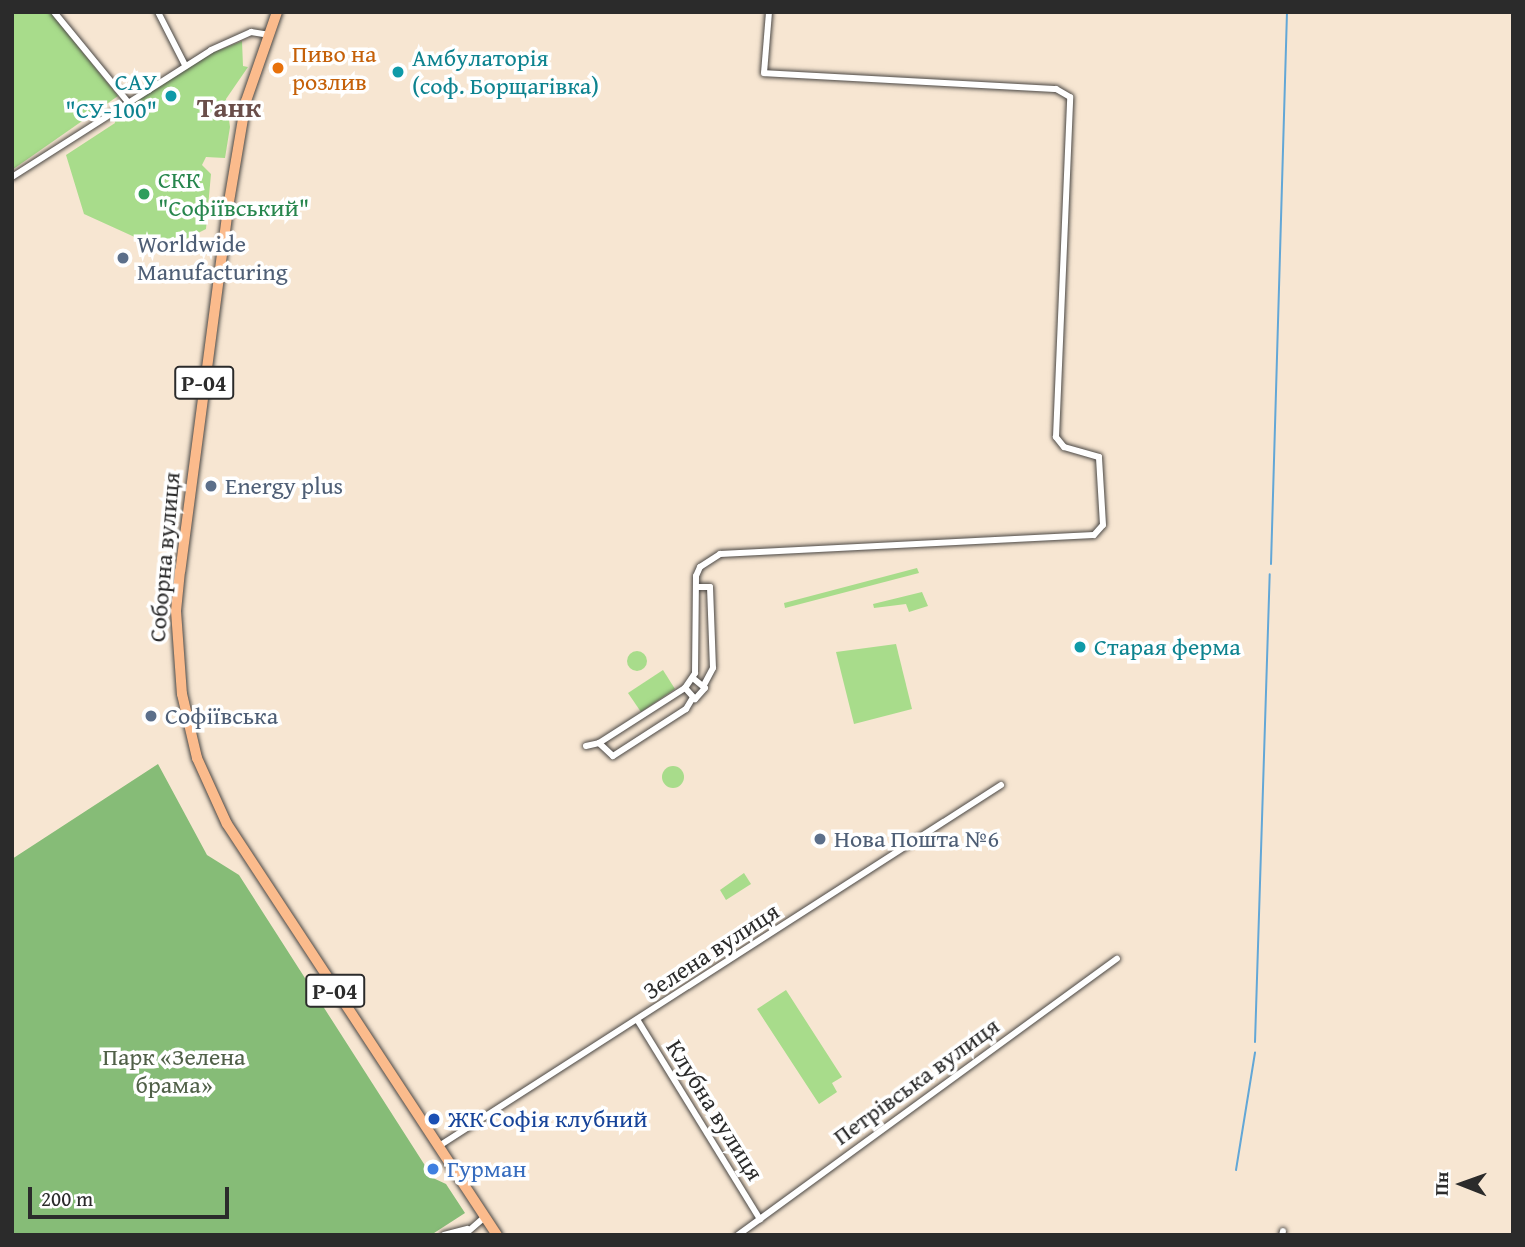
<!DOCTYPE html>
<html>
<head>
<meta charset="utf-8">
<style>
  body { margin:0 }
  #map { position:relative; width:1525px; height:1247px; overflow:hidden; background:#f7e6d2; font-family:"Gentium Book Plus",serif }
  div>[style] { position:absolute }
  [style*='--x'] { left:calc(var(--x)*1px); top:calc(var(--y)*1px); width:calc(var(--w)*1px); rotate:calc(var(--a)*1deg) }
  .green>* { inset:0; background:#a8dc8b }
  .round { border-radius:50% }
  .forest>* { inset:0; background:#86bc77 }
  .stream>* { height:2px; margin:-1px; padding:0 1px; transform-origin:1px; border-radius:1px; background:#62a7d7 }
  .roads { filter:drop-shadow(0 0 2px #4a4744) drop-shadow(0 0 2px #4a4744) }
  .street>* { height:6px; margin:-3px; padding:0 3px; transform-origin:3px; border-radius:3px; background:#fff }
  .primary>* { height:10px; margin:-5px; padding:0 5px; transform-origin:5px; border-radius:5px; background:#fbbb8c }
  .dots>* { width:19px; height:19px; translate:-50% -50%; box-sizing:border-box; border:4px solid #fff; border-radius:50% }
  span { translate:-50% -50%; white-space:nowrap; text-align:center; line-height:1.15; -webkit-text-stroke:7px #fff; paint-order:stroke }
  .shield-label span { padding:2px 5px; background:#fff; border:2px solid; border-radius:5px; -webkit-text-stroke-width:0 }
  .shield-label { font-size:23px; color:#2b2b2b; font-weight:700 }
  .food-label { font-size:24px; color:#c56008 }
  .left { translate:0 -50%; text-align:left }
  .culture-label { font-size:24px; color:#0d838f }
  .right { translate:-100% -50%; text-align:right }
  .leisure-label { font-size:24px; color:#27864d }
  .service-label { font-size:24px; color:#4e5e75 }
  .street-label { font-size:24px; color:#2b2b2b }
  .park-label { font-size:24px; color:#506048 }
  .transit-label { font-size:24px; color:#164399 }
  .shop-label { font-size:24px; color:#366cbe }
  .quarter-label { font-size:28px; color:#6a4e4a; font-weight:700 }
  .frame { position:absolute; inset:0; border:14px solid #2b2b2b; pointer-events:none }
  .north { position:absolute; left:1427px; top:1149px; width:70px; height:70px; -webkit-text-stroke:5px #fff; paint-order:stroke; rotate:271deg; font-size:19px; font-weight:700; line-height:28px; text-align:center; color:#2b2b2b }
  .north::after { content:''; display:block; margin:auto; width:24px; height:32px; background:#2b2b2b; clip-path:polygon(50% 0,100% 100%,50% 72%,0 100%) }
  .scale { position:absolute; left:28px; top:1187px; width:201px; height:32px; box-sizing:border-box; border:4px solid #2b2b2b; border-top:0; padding-left:9px; font-size:21px; line-height:24px; white-space:nowrap; color:#2b2b2b; -webkit-text-stroke:5px #fff; paint-order:stroke }
</style>
</head>
<body>
<div id="map">
  <div class="green">
    <div style="clip-path:polygon(12px 12px,50px 12px,118px 96px,12px 170px)"></div>
    <div style="clip-path:polygon(242px 41px,243px 66px,248px 67px,226px 99px,230px 127px,225px 158px,206px 157px,202px 165px,211px 174px,206px 229px,178px 243px,150px 244px,84px 214px,66px 155px,115px 123px,114px 116px,132px 102px,214px 52px)"></div>
    <div style="clip-path:polygon(917px 568px,919px 573px,785px 608px,784px 603px)"></div>
    <div style="clip-path:polygon(922px 592px,928px 606px,909px 612px,906px 604px,874px 608px,873px 604px)"></div>
    <div style="clip-path:polygon(896px 644px,912px 709px,854px 724px,836px 652px)"></div>
    <div class="round" style="left:627px;top:651px;width:20px;height:20px"></div>
    <div style="clip-path:polygon(663px 670px,675px 689px,641px 712px,628px 693px)"></div>
    <div class="round" style="left:662px;top:766px;width:22px;height:22px"></div>
    <div style="clip-path:polygon(744px 873px,751px 884px,726px 900px,720px 890px)"></div>
    <div style="clip-path:polygon(786px 990px,842px 1077px,832px 1083px,837px 1092px,819px 1104px,757px 1009px)"></div>
  </div>
  <div class="forest">
    <div style="clip-path:polygon(158px 764px,207px 855px,239px 875px,433px 1178px,446px 1184px,465px 1213px,431px 1235px,12px 1235px,12px 859px)"></div>
  </div>
  <div class="stream">
    <div style="--x:1271;--y:564;--w:552;--a:-88.34"></div>
    <div style="--x:1255;--y:1042;--w:468;--a:-88.2"></div>
    <div style="--x:1236;--y:1170;--w:119;--a:-80.8"></div>
  </div>
  <div class="roads">
    <div class="street">
      <div style="--x:54;--y:12;--w:115;--a:50.6"></div>
      <div style="--x:158;--y:12;--w:59;--a:63"></div>
      <div style="--x:12;--y:177;--w:236;--a:-32.5"></div>
      <div style="--x:211;--y:50;--w:44;--a:-24.2"></div>
      <div style="--x:251;--y:32;--w:19;--a:9"></div>
      <div style="--x:696;--y:587;--w:14;--a:0"></div>
      <div style="--x:710;--y:587;--w:81;--a:87.9"></div>
      <div style="--x:713;--y:668;--w:19;--a:118"></div>
      <div style="--x:694;--y:679;--w:14;--a:39"></div>
      <div style="--x:705;--y:688;--w:15;--a:132"></div>
      <div style="--x:695;--y:699;--w:15;--a:-132"></div>
      <div style="--x:685;--y:688;--w:18;--a:-56"></div>
      <div style="--x:695;--y:673;--w:97;--a:-89.4"></div>
      <div style="--x:696;--y:576;--w:10;--a:-66"></div>
      <div style="--x:700;--y:567;--w:24;--a:-33"></div>
      <div style="--x:720;--y:554;--w:374;--a:-2.9"></div>
      <div style="--x:1094;--y:535;--w:13;--a:-48"></div>
      <div style="--x:1103;--y:525;--w:68;--a:-93.4"></div>
      <div style="--x:1099;--y:457;--w:36;--a:-164"></div>
      <div style="--x:1064;--y:447;--w:13;--a:-129"></div>
      <div style="--x:1056;--y:437;--w:340;--a:-87.6"></div>
      <div style="--x:1070;--y:97;--w:16;--a:-150"></div>
      <div style="--x:1056;--y:89;--w:292;--a:-176.9"></div>
      <div style="--x:764;--y:73;--w:61;--a:-85.3"></div>
      <div style="--x:599;--y:743;--w:19;--a:43"></div>
      <div style="--x:613;--y:756;--w:87;--a:-32.8"></div>
      <div style="--x:686;--y:709;--w:12;--a:-59"></div>
      <div style="--x:586;--y:746;--w:13;--a:-13"></div>
      <div style="--x:599;--y:743;--w:102;--a:-32.6"></div>
      <div style="--x:638;--y:1021;--w:233;--a:58.4"></div>
      <div style="--x:439;--y:1146;--w:668;--a:-32.71"></div>
      <div style="--x:444;--y:1235;--w:24;--a:-15"></div>
      <div style="--x:464;--y:1235;--w:28;--a:-41"></div>
      <div style="--x:738;--y:1235;--w:469;--a:-36.1"></div>
      <div style="--x:1282;--y:1235;--w:4;--a:-76"></div>
    </div>
    <div class="primary">
      <div style="--x:277;--y:12;--w:94;--a:109.2"></div>
      <div style="--x:246;--y:101;--w:101;--a:99.6"></div>
      <div style="--x:229;--y:201;--w:373;--a:97.5"></div>
      <div style="--x:180;--y:571;--w:40;--a:95.7"></div>
      <div style="--x:176;--y:611;--w:83;--a:85.9"></div>
      <div style="--x:182;--y:694;--w:66;--a:76.8"></div>
      <div style="--x:197;--y:758;--w:72;--a:65.6"></div>
      <div style="--x:227;--y:824;--w:492;--a:56.7"></div>
    </div>
  </div>
  <div class="dots">
    <div style="left:278px;top:68px;background:#e8710a"></div>
    <div style="left:398px;top:72px;background:#0f9aa8"></div>
    <div style="left:171px;top:96px;background:#0f9aa8"></div>
    <div style="left:144px;top:194px;background:#2e9e5b"></div>
    <div style="left:123px;top:258px;background:#5c6f8a"></div>
    <div style="left:211px;top:486px;background:#5c6f8a"></div>
    <div style="left:1080px;top:647px;background:#0f9aa8"></div>
    <div style="left:151px;top:716px;background:#5c6f8a"></div>
    <div style="left:820px;top:839px;background:#5c6f8a"></div>
    <div style="left:434px;top:1119px;background:#1a4fb4"></div>
    <div style="left:433px;top:1169px;background:#3f7fe0"></div>
  </div>
  <div class="shield-label">
    <span style="left:204px;top:383px">Р-04</span>
    <span style="left:335px;top:991px">Р-04</span>
  </div>
  <div class="food-label">
    <span class="left" style="left:292px;top:68px">Пиво на<br>розлив</span>
  </div>
  <div class="culture-label">
    <span class="left" style="left:412px;top:72px">Амбулаторія<br>(соф. Борщагівка)</span>
    <span class="right" style="left:157px;top:96px">САУ<br>"СУ-100"</span>
    <span class="left" style="left:1094px;top:647px">Старая ферма</span>
  </div>
  <div class="leisure-label">
    <span class="left" style="left:158px;top:194px">СКК<br>"Софіївський"</span>
  </div>
  <div class="service-label">
    <span class="left" style="left:137px;top:258px">Worldwide<br>Manufacturing</span>
    <span class="left" style="left:225px;top:486px">Energy plus</span>
    <span class="left" style="left:165px;top:716px">Софіївська</span>
    <span class="left" style="left:834px;top:839px">Нова Пошта №6</span>
  </div>
  <div class="street-label">
    <span style="left:164px;top:557px;rotate:-85deg">Соборна вулиця</span>
    <span style="left:711px;top:951px;rotate:-33deg">Зелена вулиця</span>
    <span style="left:916px;top:1081px;rotate:-36deg">Петрівська вулиця</span>
    <span style="left:715px;top:1110px;rotate:58deg">Клубна вулиця</span>
  </div>
  <div class="park-label">
    <span style="left:174px;top:1071px">Парк «Зелена<br>брама»</span>
  </div>
  <div class="transit-label">
    <span class="left" style="left:448px;top:1119px">ЖК Софія клубний</span>
  </div>
  <div class="shop-label">
    <span class="left" style="left:447px;top:1169px">Гурман</span>
  </div>
  <div class="quarter-label">
    <span style="left:229px;top:107px">Танк</span>
  </div>
  <div class="frame"></div>
  <div class="north">Пн</div>
  <div class="scale">200 m</div>
</div>
</body>
</html>
